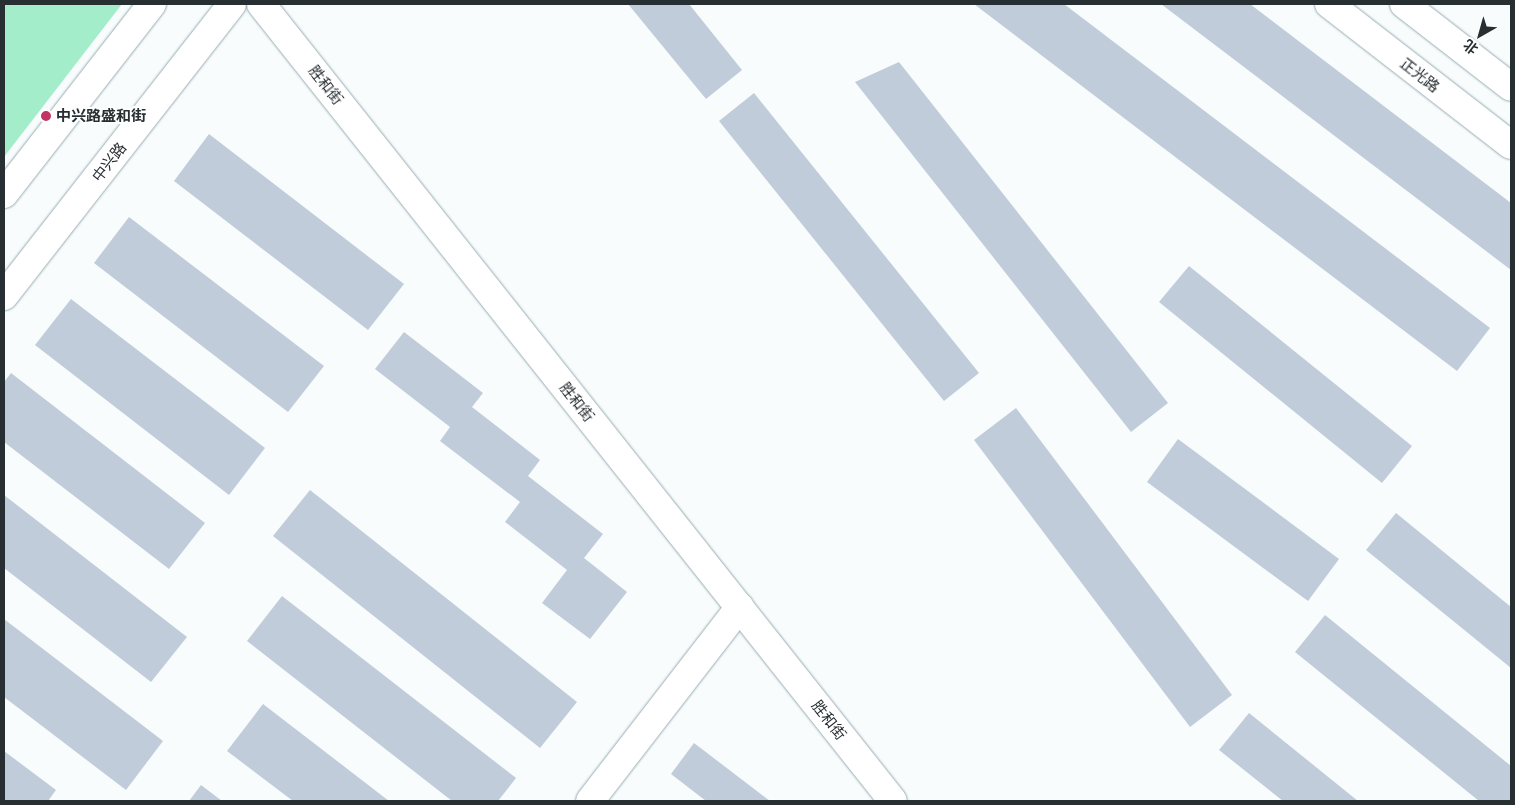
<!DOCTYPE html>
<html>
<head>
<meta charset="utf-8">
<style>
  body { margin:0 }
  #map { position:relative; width:1515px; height:805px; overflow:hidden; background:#f8fcfd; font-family:"IBM Plex Serif","Noto Sans SC",serif }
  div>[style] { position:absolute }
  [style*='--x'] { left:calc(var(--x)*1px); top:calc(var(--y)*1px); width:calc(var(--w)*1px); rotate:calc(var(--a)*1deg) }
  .green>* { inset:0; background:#a3edca }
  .building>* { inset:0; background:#c0ccd9 }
  .roads { filter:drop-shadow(0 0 1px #99acb2) drop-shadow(0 0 1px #99acb2) }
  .street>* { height:28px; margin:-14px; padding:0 14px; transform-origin:14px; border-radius:14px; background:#fff }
  .secondary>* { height:28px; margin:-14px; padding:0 14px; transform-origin:14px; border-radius:14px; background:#fff }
  .dots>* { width:14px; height:14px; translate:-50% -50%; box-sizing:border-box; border:2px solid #fff; border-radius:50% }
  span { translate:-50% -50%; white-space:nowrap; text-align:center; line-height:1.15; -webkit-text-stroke:4px #fff; paint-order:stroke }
  .street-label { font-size:15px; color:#282f32 }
  .poi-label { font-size:15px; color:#282f32; font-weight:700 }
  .left { translate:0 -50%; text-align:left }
  .frame { position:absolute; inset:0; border:5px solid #282f32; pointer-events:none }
  .north { position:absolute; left:1455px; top:10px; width:50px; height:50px; -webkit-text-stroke:4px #fff; paint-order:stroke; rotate:218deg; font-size:14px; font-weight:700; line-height:20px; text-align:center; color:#282f32 }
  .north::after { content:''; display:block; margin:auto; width:18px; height:22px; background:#282f32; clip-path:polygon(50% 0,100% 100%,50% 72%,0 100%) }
</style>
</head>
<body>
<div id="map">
  <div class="green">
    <div style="clip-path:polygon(4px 4px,122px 4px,4px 157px)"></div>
  </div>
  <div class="building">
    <div style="clip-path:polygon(628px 4px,689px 4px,742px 70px,706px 99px)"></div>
    <div style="clip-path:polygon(974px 4px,1064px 4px,1490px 328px,1457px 371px)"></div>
    <div style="clip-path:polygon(1161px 4px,1250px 4px,1511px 203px,1511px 270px)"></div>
    <div style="clip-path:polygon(899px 62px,1168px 403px,1131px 432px,855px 82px)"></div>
    <div style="clip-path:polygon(754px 93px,979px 373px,944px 401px,719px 121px)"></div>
    <div style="clip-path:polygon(209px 134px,404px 284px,368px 330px,174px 181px)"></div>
    <div style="clip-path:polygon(129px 217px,324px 366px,288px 412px,94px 263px)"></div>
    <div style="clip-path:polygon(1189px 266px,1412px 446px,1382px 483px,1159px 302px)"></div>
    <div style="clip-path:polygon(71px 299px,265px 448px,229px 495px,35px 345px)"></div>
    <div style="clip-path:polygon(404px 332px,483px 393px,472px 407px,540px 460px,528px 476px,603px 534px,584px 558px,627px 592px,590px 639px,542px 603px,567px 570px,505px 522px,520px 502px,440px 441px,450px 427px,375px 369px)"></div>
    <div style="clip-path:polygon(11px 373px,205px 523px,169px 569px,4px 442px,4px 382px)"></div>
    <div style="clip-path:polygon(1016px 408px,1232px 695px,1190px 727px,974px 440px)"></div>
    <div style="clip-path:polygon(1178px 439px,1339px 559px,1308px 601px,1147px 482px)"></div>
    <div style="clip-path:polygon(310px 490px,577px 702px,540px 748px,273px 536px)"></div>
    <div style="clip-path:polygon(4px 495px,187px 637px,151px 682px,4px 568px)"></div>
    <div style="clip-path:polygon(1396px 513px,1511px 607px,1511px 668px,1366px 550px)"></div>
    <div style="clip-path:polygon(282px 596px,516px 778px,498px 801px,452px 801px,247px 641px)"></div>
    <div style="clip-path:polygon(1325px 615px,1511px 766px,1511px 801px,1479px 801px,1295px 652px)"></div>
    <div style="clip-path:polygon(4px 619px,163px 741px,126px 790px,4px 697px)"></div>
    <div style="clip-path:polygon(263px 704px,389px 801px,293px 801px,227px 751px)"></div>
    <div style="clip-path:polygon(1249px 713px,1358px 801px,1283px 801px,1219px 750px)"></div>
    <div style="clip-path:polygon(694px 743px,770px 801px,706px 801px,671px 774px)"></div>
    <div style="clip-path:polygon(4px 751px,56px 790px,48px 801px,4px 801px)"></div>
    <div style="clip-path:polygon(201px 785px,222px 801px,189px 801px)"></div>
  </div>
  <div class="roads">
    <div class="street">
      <div style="--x:261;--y:4;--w:1017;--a:51.59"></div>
      <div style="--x:590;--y:801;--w:245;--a:-52.3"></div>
    </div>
    <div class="secondary">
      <div style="--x:1329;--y:4;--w:230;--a:37.8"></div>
      <div style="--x:1404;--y:4;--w:135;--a:37.8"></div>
      <div style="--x:4;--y:194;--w:241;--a:-52.1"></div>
      <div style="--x:4;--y:296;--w:370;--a:-52"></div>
    </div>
  </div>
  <div class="dots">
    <div style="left:46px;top:116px;background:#c23463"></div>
  </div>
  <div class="street-label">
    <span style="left:1420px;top:75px;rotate:38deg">正光路</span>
    <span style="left:326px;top:85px;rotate:52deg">胜和街</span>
    <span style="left:109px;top:162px;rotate:-52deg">中兴路</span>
    <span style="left:577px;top:402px;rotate:52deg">胜和街</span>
    <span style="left:829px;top:720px;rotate:52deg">胜和街</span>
  </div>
  <div class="poi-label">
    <span class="left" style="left:56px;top:116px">中兴路盛和街</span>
  </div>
  <div class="frame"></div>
  <div class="north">北</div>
</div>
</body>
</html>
